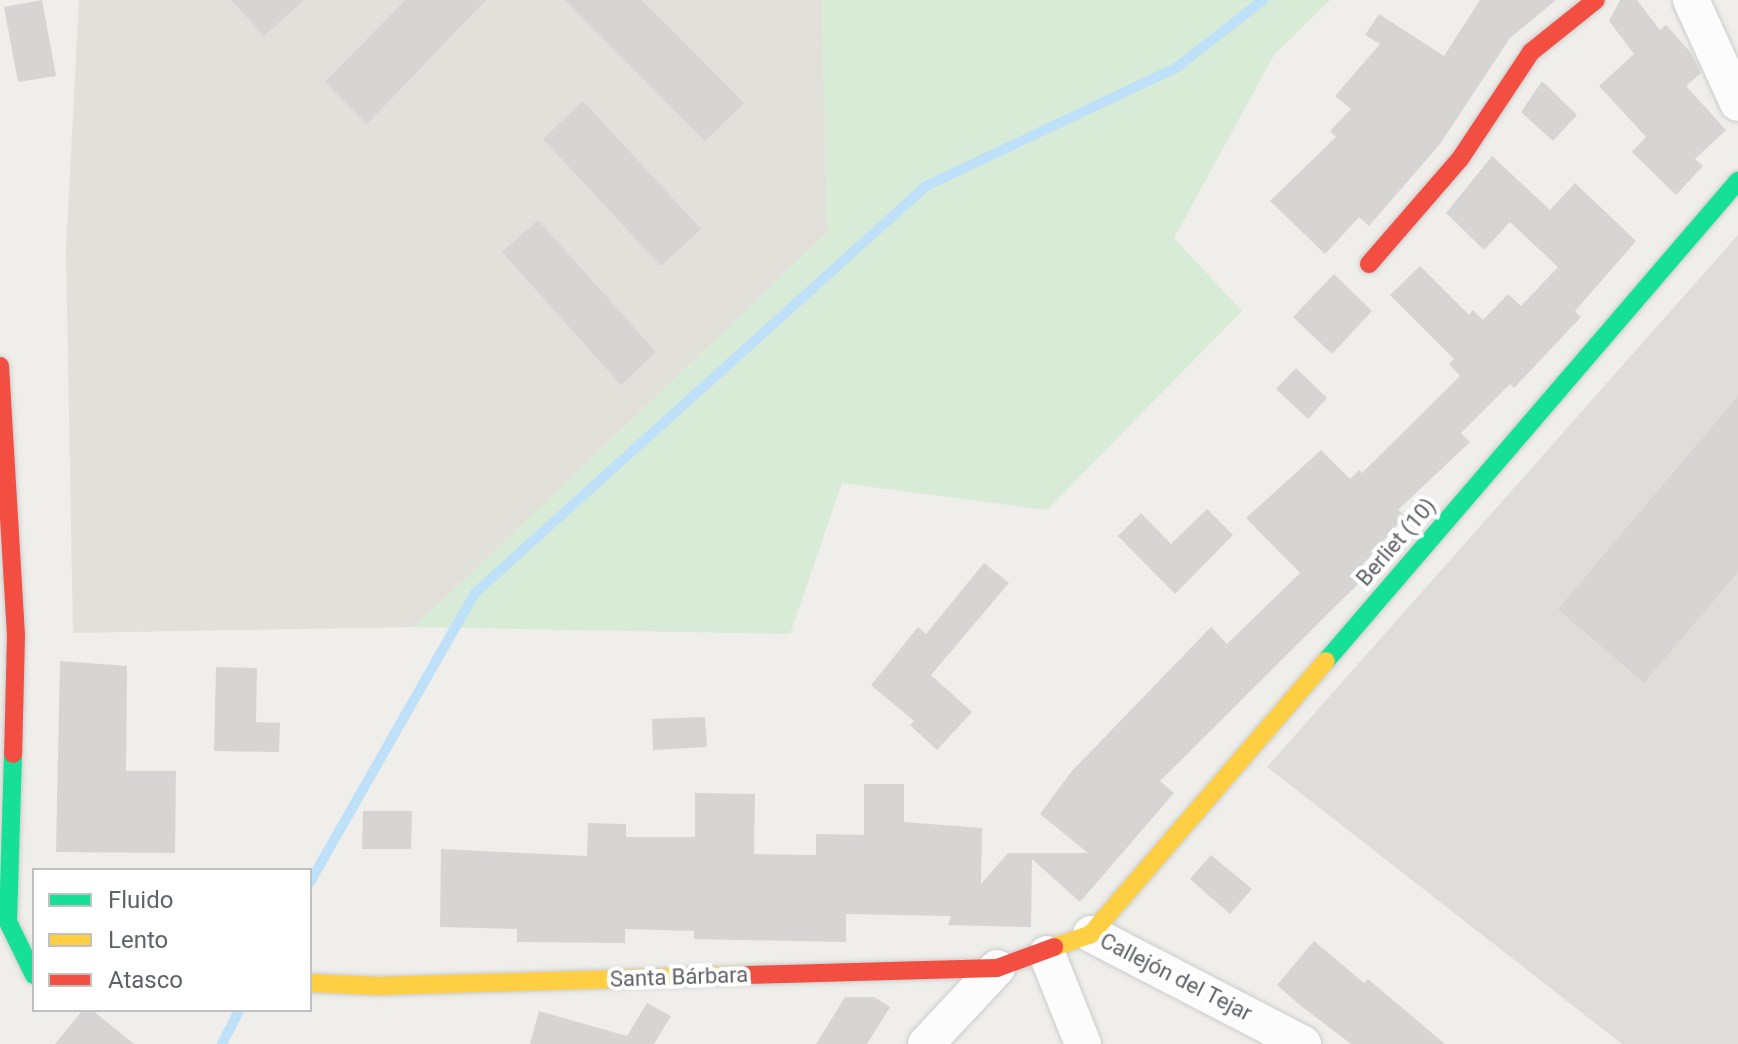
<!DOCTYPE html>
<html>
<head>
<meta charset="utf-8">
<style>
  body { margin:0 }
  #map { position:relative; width:1738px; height:1044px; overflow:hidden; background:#efeeea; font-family:Roboto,sans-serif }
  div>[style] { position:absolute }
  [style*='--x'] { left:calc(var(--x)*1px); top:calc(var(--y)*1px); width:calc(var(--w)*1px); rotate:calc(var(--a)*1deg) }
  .industrial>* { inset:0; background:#dfddda }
  .education>* { inset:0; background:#e2e0da }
  .green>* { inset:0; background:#d8ebd6 }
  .stream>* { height:10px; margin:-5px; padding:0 5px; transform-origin:5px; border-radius:5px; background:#bfe0f9 }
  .building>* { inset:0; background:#d6d5d3 }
  .roads { filter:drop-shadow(0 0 2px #cbcccc) drop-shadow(0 0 2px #cbcccc) }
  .street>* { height:36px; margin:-18px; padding:0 18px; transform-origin:18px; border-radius:18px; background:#fdfcfc }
  .fast>* { height:18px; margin:-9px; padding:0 9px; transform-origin:9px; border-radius:9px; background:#16e098 }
  .slow>* { height:18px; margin:-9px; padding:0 9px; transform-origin:9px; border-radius:9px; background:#ffcf43 }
  .jam>* { height:18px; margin:-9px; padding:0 9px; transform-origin:9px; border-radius:9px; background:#f24e42 }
  span { translate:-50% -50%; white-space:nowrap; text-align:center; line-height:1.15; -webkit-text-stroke:8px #fff; paint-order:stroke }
  .street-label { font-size:22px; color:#5f6368 }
  .legend { position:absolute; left:32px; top:868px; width:280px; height:144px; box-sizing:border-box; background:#fff; border:2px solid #bfc1c3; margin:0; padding:10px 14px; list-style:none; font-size:24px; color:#5f6368 }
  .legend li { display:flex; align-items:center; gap:16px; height:40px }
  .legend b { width:40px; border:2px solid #bfc1c3 }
</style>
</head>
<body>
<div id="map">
  <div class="industrial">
    <div style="clip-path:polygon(1738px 235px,1738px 1044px,1622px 1044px,1267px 767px)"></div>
  </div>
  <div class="education">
    <div style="clip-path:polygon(79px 0,822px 0,827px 233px,415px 627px,73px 633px,66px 251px)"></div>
  </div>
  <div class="green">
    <div style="clip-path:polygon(822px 0,1330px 0,1274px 55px,1174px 238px,1242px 311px,1047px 510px,842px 483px,790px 634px,415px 627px,827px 233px)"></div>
  </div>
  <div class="stream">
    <div style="--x:310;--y:882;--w:331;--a:-60.3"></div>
    <div style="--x:474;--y:594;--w:609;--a:-42.07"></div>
    <div style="--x:926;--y:186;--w:276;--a:-25.3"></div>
    <div style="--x:1176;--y:68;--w:110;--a:-38"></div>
    <div style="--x:222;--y:1044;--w:38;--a:-63"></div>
  </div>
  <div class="building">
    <div style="clip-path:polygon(42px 0,56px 76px,18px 82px,4px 7px)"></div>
    <div style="clip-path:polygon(231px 0,304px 0,264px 36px)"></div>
    <div style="clip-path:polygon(405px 0,486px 0,367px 124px,325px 82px)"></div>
    <div style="clip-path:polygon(565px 0,642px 0,744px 103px,705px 141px)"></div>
    <div style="clip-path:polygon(1480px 0,1556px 0,1510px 38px,1440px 144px,1369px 226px,1359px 217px,1325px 254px,1270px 201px,1336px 137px,1330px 131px,1351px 109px,1335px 96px,1380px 44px,1365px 35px,1379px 14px,1444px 56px)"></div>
    <div style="clip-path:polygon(1620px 0,1637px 0,1660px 30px,1666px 25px,1692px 54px,1701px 73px,1686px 86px,1726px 130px,1695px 159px,1703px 166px,1676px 195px,1632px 152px,1646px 137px,1599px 86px,1634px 54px,1609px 21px)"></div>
    <div style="clip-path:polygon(1542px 81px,1577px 115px,1553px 141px,1521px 112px)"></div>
    <div style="clip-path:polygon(583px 101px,701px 229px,661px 266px,543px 139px)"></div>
    <div style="clip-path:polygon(1492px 156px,1550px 210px,1575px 183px,1636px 241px,1575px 311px,1581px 317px,1514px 388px,1510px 384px,1461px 433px,1470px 442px,1398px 510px,1405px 516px,1357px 571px,1364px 578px,1160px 781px,1174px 793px,1080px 902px,1032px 859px,1031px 927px,948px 925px,951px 916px,846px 914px,846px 942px,694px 939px,694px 931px,625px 929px,625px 943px,517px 942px,517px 929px,440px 927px,441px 849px,587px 856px,588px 823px,626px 824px,626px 837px,695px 837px,695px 793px,755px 794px,754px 854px,816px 855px,816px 834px,864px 835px,864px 784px,904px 784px,904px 822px,982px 828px,981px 884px,1008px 853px,1088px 853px,1040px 814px,1071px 772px,1211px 627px,1227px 644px,1300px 573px,1246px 518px,1321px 450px,1350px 479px,1359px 470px,1362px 473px,1460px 376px,1449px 364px,1454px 359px,1390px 295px,1420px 266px,1469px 315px,1473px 310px,1483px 320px,1508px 294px,1521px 306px,1558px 267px,1510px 222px,1484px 250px,1446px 213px)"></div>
    <div style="clip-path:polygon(538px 220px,656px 352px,621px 385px,502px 252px)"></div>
    <div style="clip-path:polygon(1334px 274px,1372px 311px,1332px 354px,1293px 317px)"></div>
    <div style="clip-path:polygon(1296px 368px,1327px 398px,1308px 419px,1276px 389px)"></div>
    <div style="clip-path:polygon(1738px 396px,1738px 572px,1644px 683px,1558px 609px)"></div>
    <div style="clip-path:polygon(1207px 509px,1233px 535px,1175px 594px,1118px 536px,1141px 513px,1171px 544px)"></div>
    <div style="clip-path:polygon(984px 563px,1009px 583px,931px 675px,972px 712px,937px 750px,910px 725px,914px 721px,871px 685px,918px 627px,926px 634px)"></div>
    <div style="clip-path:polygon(60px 661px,127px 666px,126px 771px,176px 771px,175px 853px,56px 852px)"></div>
    <div style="clip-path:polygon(216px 667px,257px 668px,256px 722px,280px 723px,279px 752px,214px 751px)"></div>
    <div style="clip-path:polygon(705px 717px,707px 747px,653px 750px,652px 719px)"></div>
    <div style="clip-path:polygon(363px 811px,412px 811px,411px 849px,362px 849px)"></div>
    <div style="clip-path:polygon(1211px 855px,1252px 889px,1230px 914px,1190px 879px)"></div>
    <div style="clip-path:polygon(1314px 941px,1364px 983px,1368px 979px,1445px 1044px,1351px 1044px,1301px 1006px,1277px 985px)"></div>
    <div style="clip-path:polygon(845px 997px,874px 997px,890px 1007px,867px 1044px,816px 1044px)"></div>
    <div style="clip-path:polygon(647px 1003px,671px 1016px,654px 1044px,530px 1044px,539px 1011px,627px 1036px)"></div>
    <div style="clip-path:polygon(83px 1010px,92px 1010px,134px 1044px,55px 1044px)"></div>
  </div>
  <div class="roads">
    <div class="street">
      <div style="--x:1691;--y:0;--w:113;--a:65.5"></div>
      <div style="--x:1091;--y:934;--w:239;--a:27.4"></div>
      <div style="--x:1047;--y:954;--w:97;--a:68.2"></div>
      <div style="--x:926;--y:1044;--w:104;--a:-46.9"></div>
    </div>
    <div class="fast">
      <div style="--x:1326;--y:661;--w:633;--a:-49.36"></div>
      <div style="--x:13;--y:754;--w:168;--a:91.7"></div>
      <div style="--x:8;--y:922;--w:59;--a:63.9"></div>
    </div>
    <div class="slow">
      <div style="--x:1054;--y:947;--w:39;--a:-19"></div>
      <div style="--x:1091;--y:934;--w:360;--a:-49.3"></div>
      <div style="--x:310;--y:983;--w:69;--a:2.5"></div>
      <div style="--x:379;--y:986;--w:366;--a:-1.7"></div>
    </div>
    <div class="jam">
      <div style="--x:1369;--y:264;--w:139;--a:-49.1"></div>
      <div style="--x:1460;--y:159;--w:128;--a:-56.4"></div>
      <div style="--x:1531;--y:52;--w:83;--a:-38.7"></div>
      <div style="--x:0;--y:366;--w:269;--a:86.6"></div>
      <div style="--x:16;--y:635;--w:119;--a:91.4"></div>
      <div style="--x:745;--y:975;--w:252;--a:-1.6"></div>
      <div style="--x:997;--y:968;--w:61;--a:-20.2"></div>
    </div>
  </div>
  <div class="street-label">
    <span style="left:1396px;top:542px;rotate:-49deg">Berliet (10)</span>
    <span style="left:679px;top:977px;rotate:-2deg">Santa Bárbara</span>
    <span style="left:1176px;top:977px;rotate:27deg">Callejón del Tejar</span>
  </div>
  <ul class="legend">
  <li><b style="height:10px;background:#16e098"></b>Fluido</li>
  <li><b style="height:10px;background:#ffcf43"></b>Lento</li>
  <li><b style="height:10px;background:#f24e42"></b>Atasco</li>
  </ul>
</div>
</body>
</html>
